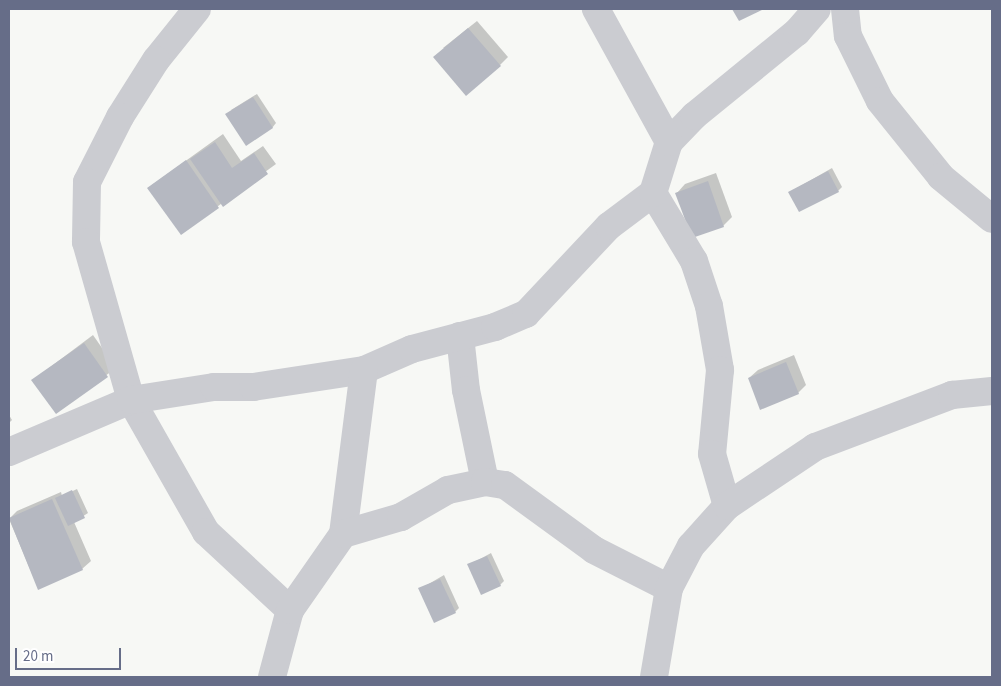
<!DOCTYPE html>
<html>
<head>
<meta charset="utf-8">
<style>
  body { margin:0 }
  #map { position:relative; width:1001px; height:686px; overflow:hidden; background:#f7f8f5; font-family:"Source Sans 3",sans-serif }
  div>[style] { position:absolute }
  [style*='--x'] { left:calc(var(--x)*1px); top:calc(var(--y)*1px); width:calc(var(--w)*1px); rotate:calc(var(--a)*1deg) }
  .shadow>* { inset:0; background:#0003 }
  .building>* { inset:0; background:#b5b8c1 }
  .minor>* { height:28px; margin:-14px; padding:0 14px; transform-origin:14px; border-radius:14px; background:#cbccd1 }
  span { translate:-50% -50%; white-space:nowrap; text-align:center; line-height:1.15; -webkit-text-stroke:5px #fff; paint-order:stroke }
  .frame { position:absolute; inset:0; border:10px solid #666d88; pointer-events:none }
  .scale { position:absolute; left:15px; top:648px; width:106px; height:22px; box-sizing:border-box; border:2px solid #666d88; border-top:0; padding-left:6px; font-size:15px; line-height:18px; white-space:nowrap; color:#666d88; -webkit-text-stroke:4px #fff; paint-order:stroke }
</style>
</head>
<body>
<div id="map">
  <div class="shadow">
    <div style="clip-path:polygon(477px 21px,508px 57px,500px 65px,443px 48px)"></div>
    <div style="clip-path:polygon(257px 94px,276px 123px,272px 128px,231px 110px)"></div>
    <div style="clip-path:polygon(223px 134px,241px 161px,263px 146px,276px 164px,181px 233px,148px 188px)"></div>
    <div style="clip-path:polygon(832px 168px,842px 187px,838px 191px,790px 192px)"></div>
    <div style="clip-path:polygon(716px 173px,732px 217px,723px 226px,677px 193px,685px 184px)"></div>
    <div style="clip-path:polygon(93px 335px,116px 368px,56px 412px,33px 380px)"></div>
    <div style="clip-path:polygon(794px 355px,806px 385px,798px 393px,749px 378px,758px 370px)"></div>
    <div style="clip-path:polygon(9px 415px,12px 420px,9px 423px)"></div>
    <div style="clip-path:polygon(77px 489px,88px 513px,74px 522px,91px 561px,82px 569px,38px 588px,9px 519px,17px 511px,61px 492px,62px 496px)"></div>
    <div style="clip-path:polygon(491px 553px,504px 581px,500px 585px,469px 565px)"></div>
    <div style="clip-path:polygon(444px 575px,459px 608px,455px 612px,420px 589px)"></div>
  </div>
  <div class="building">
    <div style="clip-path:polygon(732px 9px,764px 9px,739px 21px)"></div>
    <div style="clip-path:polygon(468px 28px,501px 66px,466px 96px,433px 57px)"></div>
    <div style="clip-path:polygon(253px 97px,273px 128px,246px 146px,225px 114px)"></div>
    <div style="clip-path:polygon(215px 142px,232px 168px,254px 153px,268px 174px,223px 207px,190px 159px)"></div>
    <div style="clip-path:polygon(186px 160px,219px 208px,181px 235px,147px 188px)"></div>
    <div style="clip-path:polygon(828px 171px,839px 192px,799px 212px,788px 192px)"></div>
    <div style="clip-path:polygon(708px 181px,724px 227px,692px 238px,675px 193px)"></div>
    <div style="clip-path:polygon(84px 343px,108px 377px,56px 414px,31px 380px)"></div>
    <div style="clip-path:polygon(786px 362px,799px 394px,760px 410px,748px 378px)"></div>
    <div style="clip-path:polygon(72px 490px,85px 518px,68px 526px,55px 498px)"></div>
    <div style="clip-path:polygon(52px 499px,83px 570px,38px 590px,9px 518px)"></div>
    <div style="clip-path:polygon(487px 556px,501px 586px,481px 595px,467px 564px)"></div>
    <div style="clip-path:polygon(440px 579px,456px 613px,434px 623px,418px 588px)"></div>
  </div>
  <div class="minor">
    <div style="--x:197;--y:9;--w:65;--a:128.8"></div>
    <div style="--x:156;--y:60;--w:67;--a:122.3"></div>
    <div style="--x:120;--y:117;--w:73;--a:116.9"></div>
    <div style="--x:87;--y:182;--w:60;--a:91"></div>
    <div style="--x:86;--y:242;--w:164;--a:74.1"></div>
    <div style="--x:131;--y:400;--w:152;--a:60.4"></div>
    <div style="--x:206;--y:532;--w:115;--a:42.9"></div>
    <div style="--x:845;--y:9;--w:27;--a:84"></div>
    <div style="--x:848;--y:36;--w:72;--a:63.8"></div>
    <div style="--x:880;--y:101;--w:97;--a:51.2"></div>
    <div style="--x:941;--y:177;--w:66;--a:39.5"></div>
    <div style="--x:669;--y:142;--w:36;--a:-46"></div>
    <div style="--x:694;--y:116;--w:133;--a:-39.2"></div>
    <div style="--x:797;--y:32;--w:30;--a:-49"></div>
    <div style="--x:653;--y:193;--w:79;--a:58.9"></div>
    <div style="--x:694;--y:261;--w:47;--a:71.6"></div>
    <div style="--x:709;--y:306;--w:65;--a:80.2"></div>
    <div style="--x:720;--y:370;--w:84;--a:95.4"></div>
    <div style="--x:712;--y:454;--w:54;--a:73.9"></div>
    <div style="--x:460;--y:336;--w:54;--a:83.7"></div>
    <div style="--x:466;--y:390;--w:94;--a:78.3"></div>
    <div style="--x:9;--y:452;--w:133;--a:-23.1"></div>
    <div style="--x:131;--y:400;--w:84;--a:-8.9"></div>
    <div style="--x:214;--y:387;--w:39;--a:0"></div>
    <div style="--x:253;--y:387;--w:112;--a:-8.7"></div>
    <div style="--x:364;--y:370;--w:52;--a:-23.6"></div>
    <div style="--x:412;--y:349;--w:86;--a:-14.8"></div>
    <div style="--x:495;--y:327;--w:34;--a:-23"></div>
    <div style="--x:526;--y:314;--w:121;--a:-46.7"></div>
    <div style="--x:609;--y:226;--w:55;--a:-36.9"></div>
    <div style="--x:653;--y:193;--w:53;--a:-72.6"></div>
    <div style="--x:669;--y:142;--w:152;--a:-118.8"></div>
    <div style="--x:343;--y:534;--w:165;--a:-82.7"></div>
    <div style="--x:272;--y:677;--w:69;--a:-75"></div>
    <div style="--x:290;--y:610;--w:93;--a:-55.1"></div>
    <div style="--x:343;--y:534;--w:60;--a:-16.3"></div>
    <div style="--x:401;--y:517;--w:54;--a:-29.9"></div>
    <div style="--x:448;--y:490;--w:38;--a:-12"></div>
    <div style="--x:485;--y:482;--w:20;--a:9"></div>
    <div style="--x:505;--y:485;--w:110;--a:36.1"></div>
    <div style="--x:594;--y:550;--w:84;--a:26.9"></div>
    <div style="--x:654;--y:677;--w:90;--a:-80.4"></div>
    <div style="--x:669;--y:588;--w:47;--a:-62.4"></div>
    <div style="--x:691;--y:546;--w:54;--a:-48"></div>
    <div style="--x:727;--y:506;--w:106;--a:-33.8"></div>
    <div style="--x:815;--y:447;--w:147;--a:-20.8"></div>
    <div style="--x:952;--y:395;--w:40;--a:-5.7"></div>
  </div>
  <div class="frame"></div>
  <div class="scale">20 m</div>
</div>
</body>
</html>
